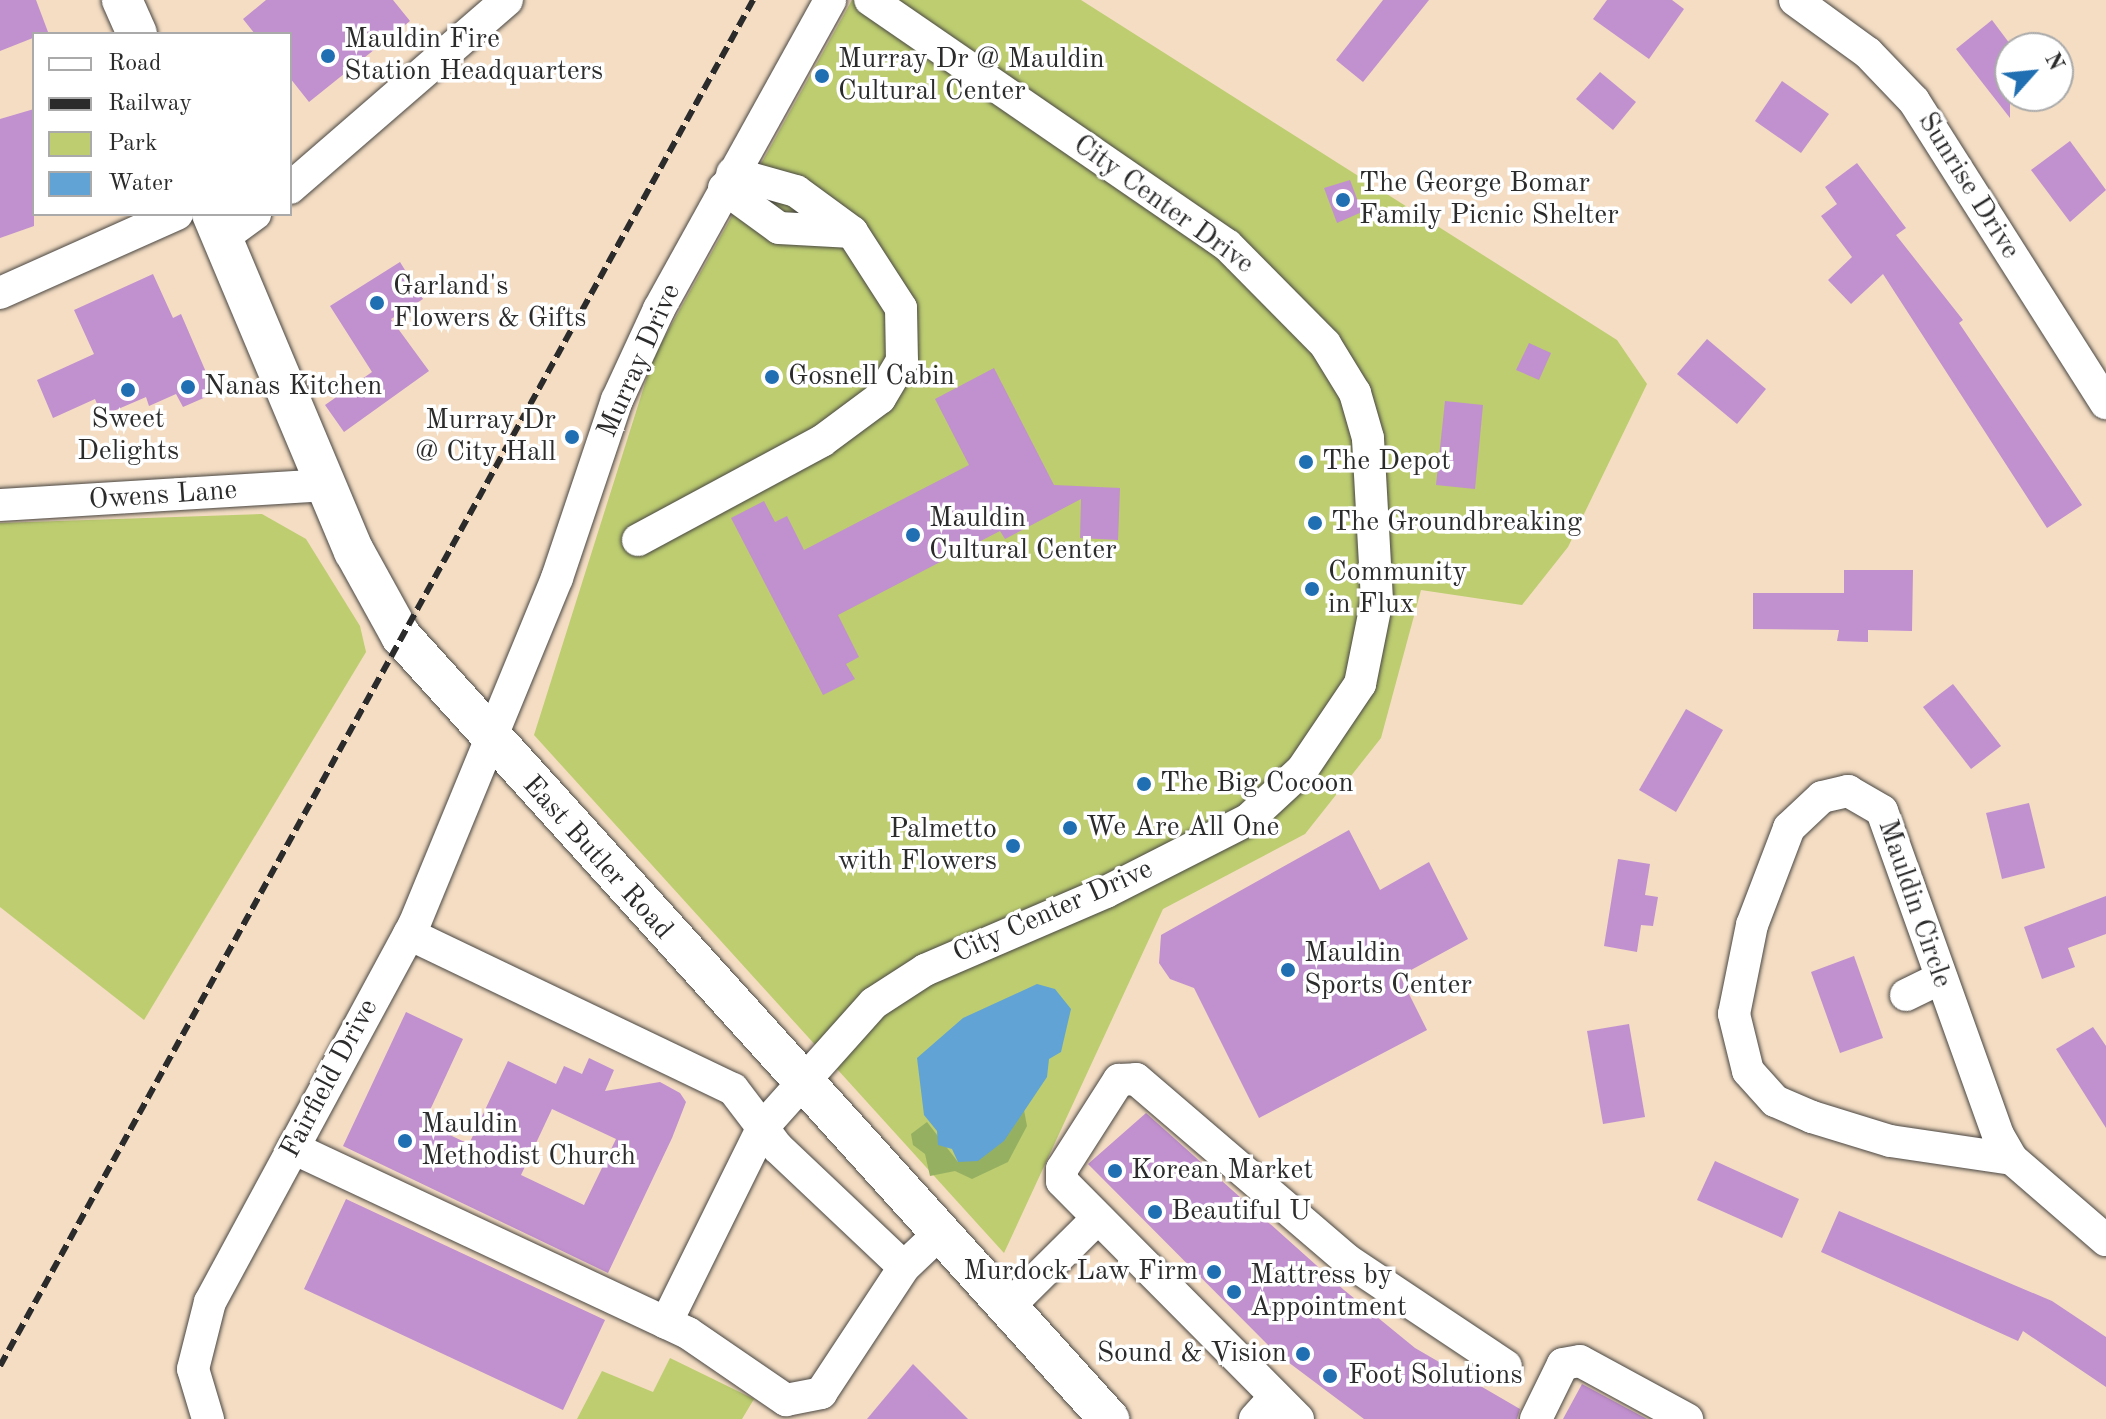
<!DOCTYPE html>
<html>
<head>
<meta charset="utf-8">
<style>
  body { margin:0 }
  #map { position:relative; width:2106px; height:1419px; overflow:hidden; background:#f4ddc3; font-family:"Old Standard TT",serif }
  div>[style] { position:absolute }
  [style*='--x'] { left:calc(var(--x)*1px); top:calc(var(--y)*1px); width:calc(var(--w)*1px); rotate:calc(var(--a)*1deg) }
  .green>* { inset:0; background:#bdcd70 }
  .forest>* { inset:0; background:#96b062 }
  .water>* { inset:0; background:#61a3d5 }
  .building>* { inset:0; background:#c190cf }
  .roads { filter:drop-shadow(0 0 2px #494642) drop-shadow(0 0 2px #494642) }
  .minor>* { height:32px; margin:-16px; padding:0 16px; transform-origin:16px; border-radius:16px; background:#fff }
  .major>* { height:40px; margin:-20px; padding:0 20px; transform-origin:20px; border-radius:20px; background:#fff }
  .rail>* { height:6px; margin-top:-3px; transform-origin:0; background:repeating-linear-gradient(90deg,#2b2b2b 0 12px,transparent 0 18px) }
  .dots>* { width:22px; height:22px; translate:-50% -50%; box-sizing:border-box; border:4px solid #fff; border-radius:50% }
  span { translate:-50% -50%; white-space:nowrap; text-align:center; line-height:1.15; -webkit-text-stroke:7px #fff; paint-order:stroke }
  .poi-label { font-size:28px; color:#2b2b2b }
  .left { translate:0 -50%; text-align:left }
  .right { translate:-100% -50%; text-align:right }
  .street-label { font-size:28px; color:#2b2b2b }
  .legend { position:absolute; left:32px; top:32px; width:260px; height:184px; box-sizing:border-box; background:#fff; border:2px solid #aaa; margin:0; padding:10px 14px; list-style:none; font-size:24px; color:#2b2b2b }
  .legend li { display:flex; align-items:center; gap:16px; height:40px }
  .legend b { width:40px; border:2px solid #aaa }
  .north { position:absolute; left:1994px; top:32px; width:80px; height:80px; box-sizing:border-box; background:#fff; border:2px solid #aaa; border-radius:50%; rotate:63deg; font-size:22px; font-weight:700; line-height:32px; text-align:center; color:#2b2b2b }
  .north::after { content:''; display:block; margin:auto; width:28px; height:36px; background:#1f6fb2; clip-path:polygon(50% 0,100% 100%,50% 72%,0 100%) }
</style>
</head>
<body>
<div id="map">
  <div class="green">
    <div style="clip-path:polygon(852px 0,1081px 0,1617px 340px,1647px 384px,1568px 547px,1522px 605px,1421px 590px,1381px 738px,1305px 834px,1163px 909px,1004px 1253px,534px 735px,653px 358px)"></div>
    <div style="clip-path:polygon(262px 514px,306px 539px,360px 626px,366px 652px,144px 1020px,0 907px,0 523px)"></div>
    <div style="clip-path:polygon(670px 1358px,754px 1399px,742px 1419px,577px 1419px,602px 1371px,653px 1392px)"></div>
  </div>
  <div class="forest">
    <div style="clip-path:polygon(1024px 1110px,1027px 1126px,1008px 1162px,972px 1179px,955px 1171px,930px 1176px,925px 1154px,913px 1145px,911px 1134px,927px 1122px,958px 1162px,1011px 1130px)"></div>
  </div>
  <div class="water">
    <div style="clip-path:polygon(1037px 984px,1055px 989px,1071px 1009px,1061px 1052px,1049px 1059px,1047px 1077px,1004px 1141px,978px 1161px,958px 1162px,952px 1149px,938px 1145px,937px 1131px,924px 1115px,917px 1058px,963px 1018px)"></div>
  </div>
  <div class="building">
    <div style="clip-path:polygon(0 0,36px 0,48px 32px,0 51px)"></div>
    <div style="clip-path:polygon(266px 0,393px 0,410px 21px,309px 102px,290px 78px,290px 34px,255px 34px,243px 19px)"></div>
    <div style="clip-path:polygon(1383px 0,1429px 0,1363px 82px,1336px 60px)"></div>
    <div style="clip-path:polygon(1607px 0,1672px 0,1684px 9px,1649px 59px,1593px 19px)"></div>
    <div style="clip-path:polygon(1992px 20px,2010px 44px,2010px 118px,1956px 49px)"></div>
    <div style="clip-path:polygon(1600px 72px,1636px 102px,1613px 130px,1576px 99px)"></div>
    <div style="clip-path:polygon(1782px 81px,1829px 114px,1801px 153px,1755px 121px)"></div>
    <div style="clip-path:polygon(34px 109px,34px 226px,0 238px,0 119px)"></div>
    <div style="clip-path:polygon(2070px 141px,2106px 190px,2070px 222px,2031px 170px)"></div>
    <div style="clip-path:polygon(1857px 163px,1906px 228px,1896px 235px,1963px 320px,1959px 323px,2082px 505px,2047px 528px,1883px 274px,1851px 304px,1828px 280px,1852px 257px,1821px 216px,1837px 204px,1825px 187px)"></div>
    <div style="clip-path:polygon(1350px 180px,1362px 212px,1337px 223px,1324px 188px)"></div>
    <div style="clip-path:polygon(400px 262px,423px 299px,391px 319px,429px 371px,344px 432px,325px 405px,372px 372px,330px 306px)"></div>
    <div style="clip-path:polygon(153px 274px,173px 318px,181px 314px,215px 393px,183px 407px,176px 394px,149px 406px,146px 397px,102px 416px,95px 399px,53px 418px,37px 380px,94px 354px,74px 310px)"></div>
    <div style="clip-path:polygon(1707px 339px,1766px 389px,1737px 424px,1677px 374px)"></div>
    <div style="clip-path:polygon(1529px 343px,1551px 353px,1539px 380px,1516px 370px)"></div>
    <div style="clip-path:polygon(994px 368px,1054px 485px,1120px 488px,1118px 540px,1080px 538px,1081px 499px,1005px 539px,1000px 531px,838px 615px,859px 657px,846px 664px,855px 679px,823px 695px,731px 518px,764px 501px,775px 522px,787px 516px,804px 550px,969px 465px,935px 399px)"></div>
    <div style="clip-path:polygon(1445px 401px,1483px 405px,1475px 489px,1436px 485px)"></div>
    <div style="clip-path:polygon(1844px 570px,1913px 570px,1912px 631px,1868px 630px,1868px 642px,1837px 641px,1839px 630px,1753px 629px,1753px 593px,1844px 593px)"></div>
    <div style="clip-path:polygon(1953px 684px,2001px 746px,1971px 769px,1923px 707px)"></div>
    <div style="clip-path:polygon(1686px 709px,1723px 730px,1676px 812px,1639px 790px)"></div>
    <div style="clip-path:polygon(2029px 803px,2045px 868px,2002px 879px,1986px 813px)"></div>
    <div style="clip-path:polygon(1349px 830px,1380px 890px,1429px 862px,1468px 939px,1400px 976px,1427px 1030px,1259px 1118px,1194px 988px,1170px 979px,1159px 963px,1161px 935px)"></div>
    <div style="clip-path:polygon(1618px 859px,1650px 864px,1645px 895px,1658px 897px,1653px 926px,1641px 925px,1637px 952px,1604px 946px)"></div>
    <div style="clip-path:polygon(2106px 896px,2106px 934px,2068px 948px,2075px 967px,2042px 979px,2024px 927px)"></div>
    <div style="clip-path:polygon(1854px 956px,1883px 1038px,1840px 1053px,1811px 972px)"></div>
    <div style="clip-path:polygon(evenodd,406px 1012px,463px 1039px,424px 1123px,469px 1144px,508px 1061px,556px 1084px,564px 1066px,582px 1074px,589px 1058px,614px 1070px,605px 1091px,660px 1082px,680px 1093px,686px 1102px,672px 1138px,608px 1273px,343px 1146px,406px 1012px,552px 1109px,616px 1139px,584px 1205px,521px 1175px,552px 1109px)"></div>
    <div style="clip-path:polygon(1629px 1024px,1645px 1117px,1603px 1124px,1587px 1031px)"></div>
    <div style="clip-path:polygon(2093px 1027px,2106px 1046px,2106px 1128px,2056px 1049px)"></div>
    <div style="clip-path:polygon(1146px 1113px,1344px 1290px,1415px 1348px,1520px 1409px,1517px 1419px,1364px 1419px,1276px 1353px,1088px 1164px)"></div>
    <div style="clip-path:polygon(1715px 1161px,1799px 1199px,1782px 1238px,1697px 1200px)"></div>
    <div style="clip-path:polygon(346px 1199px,605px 1320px,563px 1410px,304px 1289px)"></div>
    <div style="clip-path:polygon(1839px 1211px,2052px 1301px,2106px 1337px,2106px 1387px,2023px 1331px,2018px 1341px,1821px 1252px)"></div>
    <div style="clip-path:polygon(913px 1364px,968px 1419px,867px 1419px)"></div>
    <div style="clip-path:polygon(1582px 1384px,1647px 1419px,1563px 1419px)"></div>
  </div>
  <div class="roads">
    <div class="minor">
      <div style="--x:1795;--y:0;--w:90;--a:36"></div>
      <div style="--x:1868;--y:53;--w:66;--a:46.2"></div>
      <div style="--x:1914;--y:101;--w:358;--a:57.6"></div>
      <div style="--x:290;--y:188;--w:287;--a:-40.9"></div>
      <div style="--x:724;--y:188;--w:68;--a:36"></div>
      <div style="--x:779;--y:228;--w:73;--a:3.1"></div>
      <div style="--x:222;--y:238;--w:41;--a:-36"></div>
      <div style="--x:0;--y:293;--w:194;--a:-24.1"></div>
      <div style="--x:0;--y:505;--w:328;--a:-3.5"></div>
      <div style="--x:638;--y:540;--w:209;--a:-28.3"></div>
      <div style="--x:822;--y:441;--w:72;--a:-36.6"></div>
      <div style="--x:880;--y:398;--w:43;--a:-59.3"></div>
      <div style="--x:902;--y:361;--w:53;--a:-91.1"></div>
      <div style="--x:901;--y:308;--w:90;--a:-122.8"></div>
      <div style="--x:852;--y:232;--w:69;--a:-143.8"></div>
      <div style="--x:796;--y:191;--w:66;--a:-164.3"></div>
      <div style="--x:409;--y:934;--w:359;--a:25.6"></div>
      <div style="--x:733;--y:1089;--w:74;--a:52.7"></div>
      <div style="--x:778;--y:1148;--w:173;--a:43.4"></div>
      <div style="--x:904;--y:1267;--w:50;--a:-43.4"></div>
      <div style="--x:1906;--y:995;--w:39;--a:-26"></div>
      <div style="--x:293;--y:1148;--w:436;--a:25.1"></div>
      <div style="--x:688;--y:1333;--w:119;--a:34.4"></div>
      <div style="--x:786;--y:1400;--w:36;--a:-11"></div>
      <div style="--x:821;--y:1393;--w:151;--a:-56.6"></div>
      <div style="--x:2012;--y:1159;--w:123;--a:-171.6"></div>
      <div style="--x:1890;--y:1141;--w:82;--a:-162.9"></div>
      <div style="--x:1812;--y:1117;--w:40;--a:-156.6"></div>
      <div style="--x:1775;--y:1101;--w:40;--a:-132"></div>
      <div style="--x:1748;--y:1071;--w:59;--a:-103.8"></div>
      <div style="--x:1734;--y:1014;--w:91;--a:-78.6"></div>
      <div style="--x:1752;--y:925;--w:104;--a:-69.1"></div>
      <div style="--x:1789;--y:828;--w:45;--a:-43.2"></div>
      <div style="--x:1822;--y:797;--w:27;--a:-13"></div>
      <div style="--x:1848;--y:791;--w:39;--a:30"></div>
      <div style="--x:1882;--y:811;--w:344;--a:70.3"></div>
      <div style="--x:1998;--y:1135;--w:28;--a:60"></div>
      <div style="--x:2012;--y:1159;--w:124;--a:40.8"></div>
      <div style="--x:1008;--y:1307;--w:122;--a:-44.7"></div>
      <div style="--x:666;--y:1323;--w:219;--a:-63.7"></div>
      <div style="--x:763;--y:1127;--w:166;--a:-48.2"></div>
      <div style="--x:874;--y:1003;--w:61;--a:-32.9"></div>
      <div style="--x:925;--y:970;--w:197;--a:-23.3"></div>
      <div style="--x:1106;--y:892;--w:161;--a:-27"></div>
      <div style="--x:1249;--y:819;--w:72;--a:-42.8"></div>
      <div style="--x:1302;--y:770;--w:104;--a:-56"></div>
      <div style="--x:1360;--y:684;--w:86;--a:-78.6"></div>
      <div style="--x:1377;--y:600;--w:162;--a:-93.2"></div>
      <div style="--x:1368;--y:438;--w:47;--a:-106.1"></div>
      <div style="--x:1355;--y:393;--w:57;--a:-121.5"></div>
      <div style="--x:1325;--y:344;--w:139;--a:-134.7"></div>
      <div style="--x:1227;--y:245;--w:433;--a:-145.5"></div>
      <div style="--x:208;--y:1419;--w:52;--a:-106.7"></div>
      <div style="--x:193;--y:1369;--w:69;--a:-75.8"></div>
      <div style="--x:210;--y:1302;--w:429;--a:-61.6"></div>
      <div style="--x:414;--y:925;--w:375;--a:-67.6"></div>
      <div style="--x:557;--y:578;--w:188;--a:-71.4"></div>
      <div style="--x:617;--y:400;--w:100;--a:-65.2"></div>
      <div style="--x:659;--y:309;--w:353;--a:-61"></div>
      <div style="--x:1255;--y:1419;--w:30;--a:-48"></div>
      <div style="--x:1298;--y:1419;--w:335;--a:-134.8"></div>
      <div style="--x:1062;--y:1181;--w:12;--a:-90"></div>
      <div style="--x:1062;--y:1169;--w:106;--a:-57.4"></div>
      <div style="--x:1119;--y:1080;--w:17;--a:-3"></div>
      <div style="--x:1136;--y:1079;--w:278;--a:40.6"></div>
      <div style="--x:1347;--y:1260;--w:191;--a:33.7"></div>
      <div style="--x:1536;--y:1419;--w:61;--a:-63.9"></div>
      <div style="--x:1563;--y:1364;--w:17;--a:-10"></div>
      <div style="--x:1580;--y:1361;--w:122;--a:28.5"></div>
    </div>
    <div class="major">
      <div style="--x:122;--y:0;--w:37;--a:66"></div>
      <div style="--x:212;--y:214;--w:366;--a:67.2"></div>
      <div style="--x:354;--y:551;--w:97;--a:61.1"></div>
      <div style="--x:401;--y:636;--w:1056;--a:47.88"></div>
    </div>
  </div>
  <div class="rail">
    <div style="--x:0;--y:1366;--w:1560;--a:-61.13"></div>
  </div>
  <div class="dots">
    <div style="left:328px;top:56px;background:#1f6fb2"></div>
    <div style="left:822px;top:76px;background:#1f6fb2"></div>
    <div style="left:1343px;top:200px;background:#1f6fb2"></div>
    <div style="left:377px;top:303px;background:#1f6fb2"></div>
    <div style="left:772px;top:377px;background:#1f6fb2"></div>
    <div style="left:188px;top:387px;background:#1f6fb2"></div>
    <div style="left:128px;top:390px;background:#1f6fb2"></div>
    <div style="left:572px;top:437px;background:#1f6fb2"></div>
    <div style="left:1306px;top:462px;background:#1f6fb2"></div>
    <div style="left:1315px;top:523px;background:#1f6fb2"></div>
    <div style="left:913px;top:535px;background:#1f6fb2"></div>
    <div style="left:1312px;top:589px;background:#1f6fb2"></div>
    <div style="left:1144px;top:784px;background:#1f6fb2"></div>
    <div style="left:1070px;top:828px;background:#1f6fb2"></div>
    <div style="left:1013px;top:846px;background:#1f6fb2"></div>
    <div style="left:1288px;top:970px;background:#1f6fb2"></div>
    <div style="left:405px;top:1141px;background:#1f6fb2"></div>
    <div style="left:1115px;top:1171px;background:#1f6fb2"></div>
    <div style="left:1155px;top:1212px;background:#1f6fb2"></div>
    <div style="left:1214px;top:1272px;background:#1f6fb2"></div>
    <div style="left:1234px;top:1292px;background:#1f6fb2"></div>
    <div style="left:1303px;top:1354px;background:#1f6fb2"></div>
    <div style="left:1330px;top:1376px;background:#1f6fb2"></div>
  </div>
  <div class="poi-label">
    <span class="left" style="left:344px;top:56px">Mauldin Fire<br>Station Headquarters</span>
    <span class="left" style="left:838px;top:76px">Murray Dr @ Mauldin<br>Cultural Center</span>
    <span class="left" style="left:1359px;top:200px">The George Bomar<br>Family Picnic Shelter</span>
    <span class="left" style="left:393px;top:303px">Garland's<br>Flowers &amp; Gifts</span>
    <span class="left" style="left:788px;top:377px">Gosnell Cabin</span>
    <span class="left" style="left:204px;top:387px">Nanas Kitchen</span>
    <span style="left:128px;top:436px">Sweet<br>Delights</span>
    <span class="right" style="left:556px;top:437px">Murray Dr<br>@ City Hall</span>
    <span class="left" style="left:1322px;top:462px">The Depot</span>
    <span class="left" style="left:929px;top:535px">Mauldin<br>Cultural Center</span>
    <span class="left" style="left:1331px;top:523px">The Groundbreaking</span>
    <span class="left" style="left:1328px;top:589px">Community<br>in Flux</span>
    <span class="left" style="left:1160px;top:784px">The Big Cocoon</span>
    <span class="left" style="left:1086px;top:828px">We Are All One</span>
    <span class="right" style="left:997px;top:846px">Palmetto<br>with Flowers</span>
    <span class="left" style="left:1304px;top:970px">Mauldin<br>Sports Center</span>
    <span class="left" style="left:421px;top:1141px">Mauldin<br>Methodist Church</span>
    <span class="left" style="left:1131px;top:1171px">Korean Market</span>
    <span class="left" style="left:1171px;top:1212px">Beautiful U</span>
    <span class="right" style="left:1198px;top:1272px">Murdock Law Firm</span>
    <span class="left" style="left:1250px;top:1292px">Mattress by<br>Appointment</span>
    <span class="right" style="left:1287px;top:1354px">Sound &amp; Vision</span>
    <span class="left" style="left:1348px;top:1376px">Foot Solutions</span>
  </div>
  <div class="street-label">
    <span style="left:1968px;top:186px;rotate:58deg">Sunrise Drive</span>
    <span style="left:1163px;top:205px;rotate:36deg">City Center Drive</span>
    <span style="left:640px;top:361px;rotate:-66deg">Murray Drive</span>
    <span style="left:163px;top:496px;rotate:-4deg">Owens Lane</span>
    <span style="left:597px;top:858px;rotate:48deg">East Butler Road</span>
    <span style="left:1914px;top:904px;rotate:71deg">Mauldin Circle</span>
    <span style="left:1053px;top:912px;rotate:-24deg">City Center Drive</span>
    <span style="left:330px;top:1079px;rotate:-62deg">Fairfield Drive</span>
  </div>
  <ul class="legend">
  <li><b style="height:10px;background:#fff"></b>Road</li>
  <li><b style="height:10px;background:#2b2b2b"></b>Railway</li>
  <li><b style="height:22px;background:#bdcd70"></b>Park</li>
  <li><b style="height:22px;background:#61a3d5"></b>Water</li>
  </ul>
  <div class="north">N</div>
</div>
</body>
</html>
